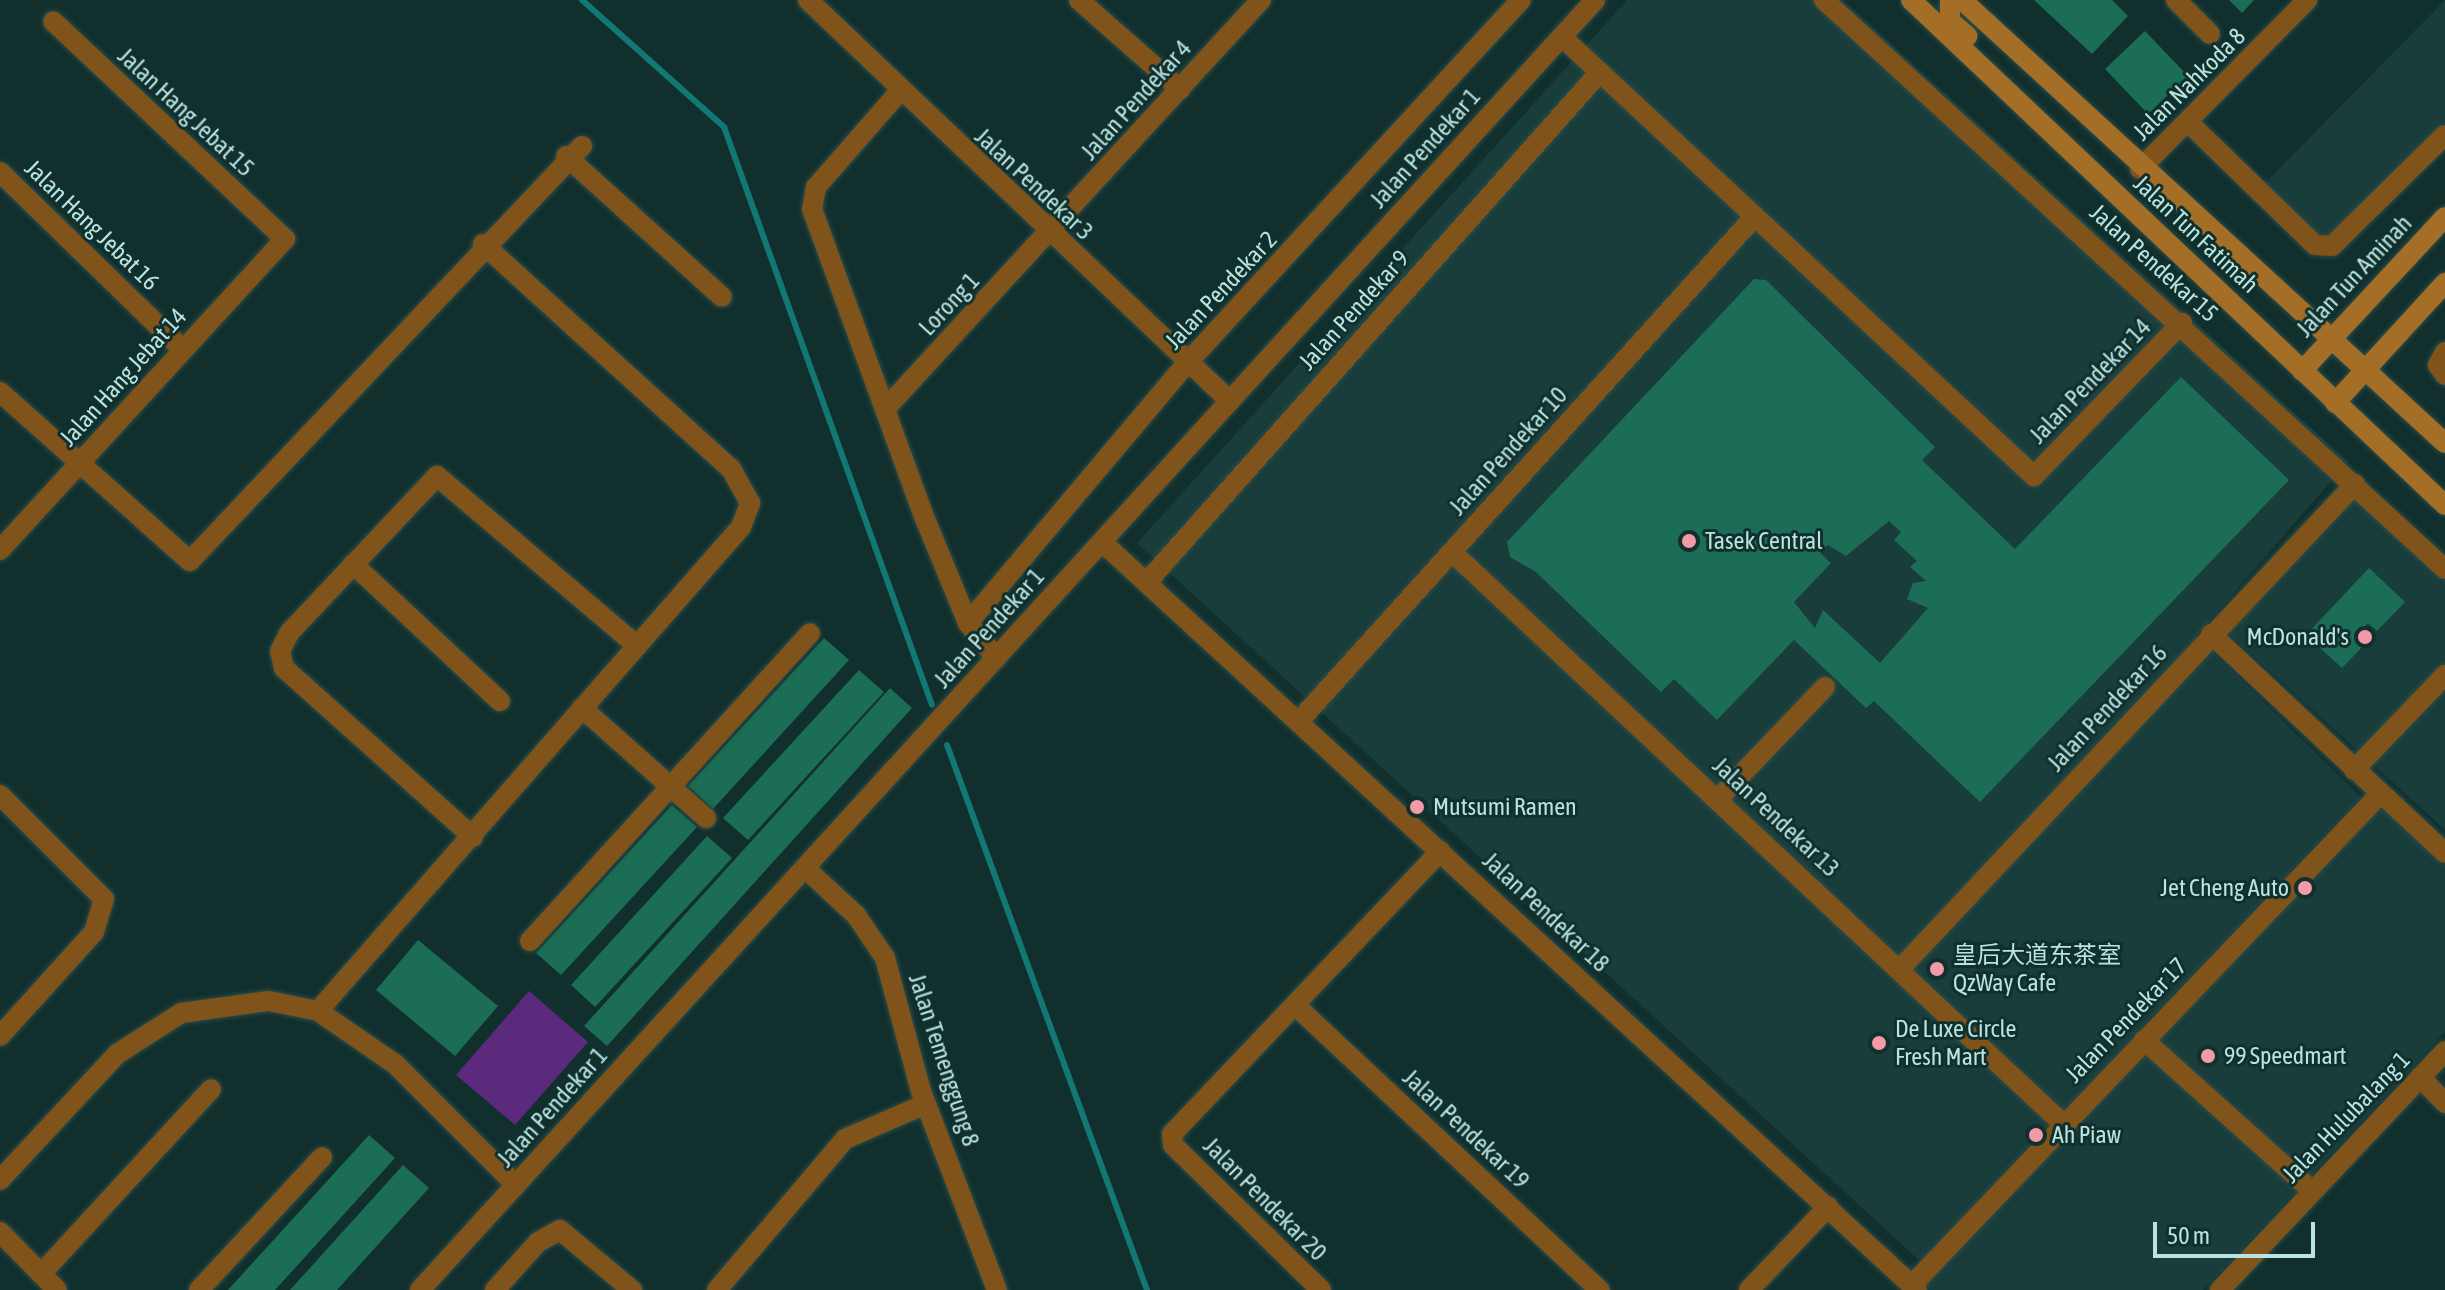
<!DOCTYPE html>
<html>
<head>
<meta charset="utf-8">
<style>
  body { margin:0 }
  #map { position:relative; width:2445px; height:1290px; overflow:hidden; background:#102f2d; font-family:"Asap Condensed","Noto Sans SC",sans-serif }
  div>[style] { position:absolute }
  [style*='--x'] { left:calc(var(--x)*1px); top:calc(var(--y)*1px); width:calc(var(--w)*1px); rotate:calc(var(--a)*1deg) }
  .built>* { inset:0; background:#193d3b }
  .green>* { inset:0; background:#5c2a7d }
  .stream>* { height:6px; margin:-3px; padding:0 3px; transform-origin:3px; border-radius:3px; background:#137873 }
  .building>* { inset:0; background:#1c6d55 }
  .roads { filter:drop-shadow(0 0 2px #2b4c4a) drop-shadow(0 0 2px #2b4c4a) }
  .minor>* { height:20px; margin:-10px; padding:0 10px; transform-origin:10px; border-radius:10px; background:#7f531a }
  .tertiary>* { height:20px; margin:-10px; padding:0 10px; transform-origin:10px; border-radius:10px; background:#7f531a }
  .secondary>* { height:20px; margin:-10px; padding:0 10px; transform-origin:10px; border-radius:10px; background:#a56e26 }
  .dots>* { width:22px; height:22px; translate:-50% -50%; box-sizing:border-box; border:4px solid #102f2d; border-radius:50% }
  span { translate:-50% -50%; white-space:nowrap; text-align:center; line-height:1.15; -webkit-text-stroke:6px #102f2d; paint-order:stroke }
  .street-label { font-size:24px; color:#b8e4e0 }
  .poi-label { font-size:24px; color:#b8e4e0 }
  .left { translate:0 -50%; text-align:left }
  .right { translate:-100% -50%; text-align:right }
  .scale { position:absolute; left:2153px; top:1222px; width:162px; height:36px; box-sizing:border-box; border:4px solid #b8e4e0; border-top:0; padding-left:10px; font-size:24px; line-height:28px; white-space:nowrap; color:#b8e4e0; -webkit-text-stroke:6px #102f2d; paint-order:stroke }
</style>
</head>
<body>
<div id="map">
  <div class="built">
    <div style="clip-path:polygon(1627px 0,1842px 0,2348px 462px,2196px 636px,2361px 797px,1920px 1261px,1137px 543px)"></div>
    <div style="clip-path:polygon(2445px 0,2445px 124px,2349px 227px,2319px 238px,2264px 184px)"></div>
    <div style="clip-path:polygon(2354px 495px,2445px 577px,2445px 830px,2226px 631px)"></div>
    <div style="clip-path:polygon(2381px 805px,2445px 865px,2445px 1032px,2203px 1290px,1930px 1290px,1923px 1284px)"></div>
  </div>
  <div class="green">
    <div style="clip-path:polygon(529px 991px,588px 1042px,515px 1125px,456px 1075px)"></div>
  </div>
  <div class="stream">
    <div style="--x:582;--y:0;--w:191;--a:41.8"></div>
    <div style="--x:724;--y:127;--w:614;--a:70.21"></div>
    <div style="--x:947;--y:745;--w:581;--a:69.85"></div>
  </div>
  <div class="building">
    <div style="clip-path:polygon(2034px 0,2112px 0,2128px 16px,2092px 54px)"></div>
    <div style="clip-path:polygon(2229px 0,2254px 0,2242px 13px)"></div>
    <div style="clip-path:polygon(2145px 31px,2188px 76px,2148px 114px,2105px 69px)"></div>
    <div style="clip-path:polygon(evenodd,1754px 279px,1766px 280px,1935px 447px,1922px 460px,2015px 549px,2181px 377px,2289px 480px,1980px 802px,1874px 701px,1866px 708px,1794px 640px,1717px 720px,1674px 679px,1661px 692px,1536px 572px,1510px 557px,1507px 542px,1754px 279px,1889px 521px,1901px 532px,1894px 540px,1917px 561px,1910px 567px,1926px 581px,1913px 583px,1907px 599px,1928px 608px,1880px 663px,1823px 610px,1815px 628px,1794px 602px,1831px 563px,1820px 553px,1828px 545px,1846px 556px,1889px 521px)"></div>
    <div style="clip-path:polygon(2369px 568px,2405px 602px,2377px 631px,2368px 623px,2358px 633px,2367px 642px,2342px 668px,2306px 635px)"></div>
    <div style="clip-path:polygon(824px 638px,849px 660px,713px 809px,688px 786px)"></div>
    <div style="clip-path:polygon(859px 670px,884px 692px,748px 840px,723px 818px)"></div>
    <div style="clip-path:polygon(890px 688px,912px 708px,607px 1046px,584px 1026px)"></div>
    <div style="clip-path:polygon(672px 805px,697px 827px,561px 975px,536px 953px)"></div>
    <div style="clip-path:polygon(707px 836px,732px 858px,595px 1007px,571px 985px)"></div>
    <div style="clip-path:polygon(418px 940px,498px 1006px,455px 1056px,376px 990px)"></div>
    <div style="clip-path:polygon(369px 1135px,395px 1158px,275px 1290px,228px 1290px)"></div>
    <div style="clip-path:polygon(403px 1165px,429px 1188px,337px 1290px,290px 1290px)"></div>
  </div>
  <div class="roads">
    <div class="minor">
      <div style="--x:808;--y:0;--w:582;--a:43.54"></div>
      <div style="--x:1079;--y:0;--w:135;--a:41.4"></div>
      <div style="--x:1824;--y:0;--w:842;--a:42.5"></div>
      <div style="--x:2176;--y:0;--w:48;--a:45"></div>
      <div style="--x:1562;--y:37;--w:645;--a:42.93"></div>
      <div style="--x:2034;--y:476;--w:213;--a:-46"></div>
      <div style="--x:899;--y:92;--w:126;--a:131.1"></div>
      <div style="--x:816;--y:187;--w:22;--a:100"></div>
      <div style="--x:812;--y:209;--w:325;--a:70"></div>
      <div style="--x:923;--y:514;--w:118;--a:67.6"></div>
      <div style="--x:968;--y:623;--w:45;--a:51.3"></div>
      <div style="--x:2189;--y:123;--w:175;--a:44.1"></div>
      <div style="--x:2315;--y:245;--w:17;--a:3"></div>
      <div style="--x:2332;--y:246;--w:158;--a:-44.5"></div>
      <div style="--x:566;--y:156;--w:210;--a:42.1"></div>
      <div style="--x:2140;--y:169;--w:238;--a:-45.3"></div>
      <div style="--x:0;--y:172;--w:255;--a:44.2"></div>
      <div style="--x:2445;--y:352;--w:15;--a:118"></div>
      <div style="--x:2438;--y:365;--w:12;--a:55"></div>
      <div style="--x:0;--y:392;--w:254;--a:41.7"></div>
      <div style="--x:190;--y:561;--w:571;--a:-46.63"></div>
      <div style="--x:887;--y:407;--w:553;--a:-47.42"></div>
      <div style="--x:1102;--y:542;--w:1106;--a:42.55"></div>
      <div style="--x:0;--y:550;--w:422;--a:-47.5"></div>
      <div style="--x:285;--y:239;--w:318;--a:-136.8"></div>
      <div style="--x:1452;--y:552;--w:836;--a:43.11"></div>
      <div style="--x:353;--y:564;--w:201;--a:43"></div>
      <div style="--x:1147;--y:582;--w:682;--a:-48.39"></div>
      <div style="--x:968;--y:623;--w:341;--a:-49.9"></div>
      <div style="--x:1188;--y:362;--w:492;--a:-47.4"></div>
      <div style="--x:2211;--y:634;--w:320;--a:43.1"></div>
      <div style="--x:582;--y:708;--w:166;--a:41.6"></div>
      <div style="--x:1299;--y:721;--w:680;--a:-47.92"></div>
      <div style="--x:2354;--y:770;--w:132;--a:-46.2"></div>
      <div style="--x:0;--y:795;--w:147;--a:45"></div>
      <div style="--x:104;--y:899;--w:34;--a:107"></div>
      <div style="--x:94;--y:932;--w:140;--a:132.1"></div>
      <div style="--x:1718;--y:799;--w:155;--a:-46.3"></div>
      <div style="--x:473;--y:837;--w:254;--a:-138.2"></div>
      <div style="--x:284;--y:668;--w:17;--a:-103"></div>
      <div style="--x:280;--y:651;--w:20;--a:-63"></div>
      <div style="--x:289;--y:633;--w:216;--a:-46.7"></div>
      <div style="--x:437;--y:476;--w:261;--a:40.3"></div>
      <div style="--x:805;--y:868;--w:69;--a:42.7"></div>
      <div style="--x:856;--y:915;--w:52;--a:56"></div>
      <div style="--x:885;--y:958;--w:138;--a:74.9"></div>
      <div style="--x:921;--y:1091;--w:213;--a:69.1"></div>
      <div style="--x:530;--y:941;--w:416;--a:-47.7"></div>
      <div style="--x:1900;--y:969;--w:665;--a:-46.83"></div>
      <div style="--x:1296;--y:1006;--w:416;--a:43.1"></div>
      <div style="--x:318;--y:1011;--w:643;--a:-48.85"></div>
      <div style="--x:741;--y:527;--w:26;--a:-69"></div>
      <div style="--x:750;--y:503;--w:39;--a:-119"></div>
      <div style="--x:731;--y:469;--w:335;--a:-137.8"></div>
      <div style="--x:2144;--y:1040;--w:224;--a:41.9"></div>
      <div style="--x:2420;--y:1077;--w:36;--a:46"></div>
      <div style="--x:0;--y:1180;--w:172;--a:-47.1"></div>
      <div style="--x:117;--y:1054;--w:76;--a:-32.6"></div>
      <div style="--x:181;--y:1013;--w:89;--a:-7.8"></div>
      <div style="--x:269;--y:1001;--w:50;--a:11.5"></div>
      <div style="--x:318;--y:1011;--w:93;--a:34.5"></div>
      <div style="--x:395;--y:1064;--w:171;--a:45"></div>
      <div style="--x:0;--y:1232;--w:81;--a:45.5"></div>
      <div style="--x:41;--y:1274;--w:251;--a:-47.4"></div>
      <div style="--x:1912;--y:1285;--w:678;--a:-46.37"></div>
      <div style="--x:199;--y:1290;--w:181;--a:-47.2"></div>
      <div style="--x:495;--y:1290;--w:64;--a:-48.1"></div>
      <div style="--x:538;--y:1242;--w:25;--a:-29"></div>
      <div style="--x:560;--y:1230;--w:94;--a:39.8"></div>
      <div style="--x:717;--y:1290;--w:198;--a:-49.7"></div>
      <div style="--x:845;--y:1139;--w:88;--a:-23.4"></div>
      <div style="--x:1321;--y:1290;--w:207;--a:-135.6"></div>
      <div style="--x:1173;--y:1145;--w:11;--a:-95"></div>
      <div style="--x:1172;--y:1134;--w:390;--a:-46.5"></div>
      <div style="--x:1749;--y:1290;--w:115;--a:-46.4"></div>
    </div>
    <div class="tertiary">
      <div style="--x:420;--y:1290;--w:1745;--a:-47.67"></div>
      <div style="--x:2220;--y:1290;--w:328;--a:-46.7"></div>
    </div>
    <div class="secondary">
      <div style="--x:1911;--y:0;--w:735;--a:43.4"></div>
      <div style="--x:1950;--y:0;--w:21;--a:90"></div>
      <div style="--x:1950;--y:21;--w:23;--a:41"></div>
      <div style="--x:1962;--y:0;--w:655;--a:42.53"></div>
      <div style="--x:2302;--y:371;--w:210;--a:-47.1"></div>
      <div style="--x:2335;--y:403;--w:163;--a:-47.5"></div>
    </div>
  </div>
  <div class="dots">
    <div style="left:1689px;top:541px;background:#f39aa9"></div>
    <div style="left:2365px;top:637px;background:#f39aa9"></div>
    <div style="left:1417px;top:807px;background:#f39aa9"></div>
    <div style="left:2305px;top:888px;background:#f39aa9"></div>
    <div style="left:1937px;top:969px;background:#f39aa9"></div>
    <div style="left:1879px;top:1043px;background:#f39aa9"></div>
    <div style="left:2208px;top:1056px;background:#f39aa9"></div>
    <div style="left:2036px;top:1135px;background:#f39aa9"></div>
  </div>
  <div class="street-label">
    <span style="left:2189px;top:84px;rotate:-45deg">Jalan Nahkoda 8</span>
    <span style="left:1136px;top:100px;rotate:-48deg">Jalan Pendekar 4</span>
    <span style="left:186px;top:112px;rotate:43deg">Jalan Hang Jebat 15</span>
    <span style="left:1425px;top:148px;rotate:-48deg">Jalan Pendekar 1</span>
    <span style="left:1034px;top:184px;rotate:43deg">Jalan Pendekar 3</span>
    <span style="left:92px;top:225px;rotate:44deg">Jalan Hang Jebat 16</span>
    <span style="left:2196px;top:234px;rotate:43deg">Jalan Tun Fatimah</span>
    <span style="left:2154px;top:263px;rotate:42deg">Jalan Pendekar 15</span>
    <span style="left:2354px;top:276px;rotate:-47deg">Jalan Tun Aminah</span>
    <span style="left:1221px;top:290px;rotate:-47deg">Jalan Pendekar 2</span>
    <span style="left:949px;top:304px;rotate:-47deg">Lorong 1</span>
    <span style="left:1354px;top:310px;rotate:-48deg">Jalan Pendekar 9</span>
    <span style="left:123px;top:377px;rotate:-48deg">Jalan Hang Jebat 14</span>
    <span style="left:2090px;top:381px;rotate:-46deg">Jalan Pendekar 14</span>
    <span style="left:1508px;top:451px;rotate:-48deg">Jalan Pendekar 10</span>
    <span style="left:989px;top:628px;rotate:-48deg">Jalan Pendekar 1</span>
    <span style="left:2107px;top:708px;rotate:-47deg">Jalan Pendekar 16</span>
    <span style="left:1776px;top:817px;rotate:43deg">Jalan Pendekar 13</span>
    <span style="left:1546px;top:912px;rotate:43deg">Jalan Pendekar 18</span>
    <span style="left:2126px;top:1020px;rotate:-46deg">Jalan Pendekar 17</span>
    <span style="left:944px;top:1060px;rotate:72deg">Jalan Temenggung 8</span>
    <span style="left:552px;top:1107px;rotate:-48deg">Jalan Pendekar 1</span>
    <span style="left:2346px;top:1117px;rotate:-46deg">Jalan Hulubalang 1</span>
    <span style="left:1466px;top:1129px;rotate:43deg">Jalan Pendekar 19</span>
    <span style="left:1265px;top:1199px;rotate:45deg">Jalan Pendekar 20</span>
  </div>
  <div class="poi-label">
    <span class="left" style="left:1705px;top:541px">Tasek Central</span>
    <span class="right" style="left:2349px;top:637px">McDonald's</span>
    <span class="left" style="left:1433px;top:807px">Mutsumi Ramen</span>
    <span class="right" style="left:2289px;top:888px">Jet Cheng Auto</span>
    <span class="left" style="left:1953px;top:969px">皇后大道东茶室<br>QzWay Cafe</span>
    <span class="left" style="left:1895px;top:1043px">De Luxe Circle<br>Fresh Mart</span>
    <span class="left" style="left:2224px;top:1056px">99 Speedmart</span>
    <span class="left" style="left:2052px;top:1135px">Ah Piaw</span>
  </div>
  <div class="scale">50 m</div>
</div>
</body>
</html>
